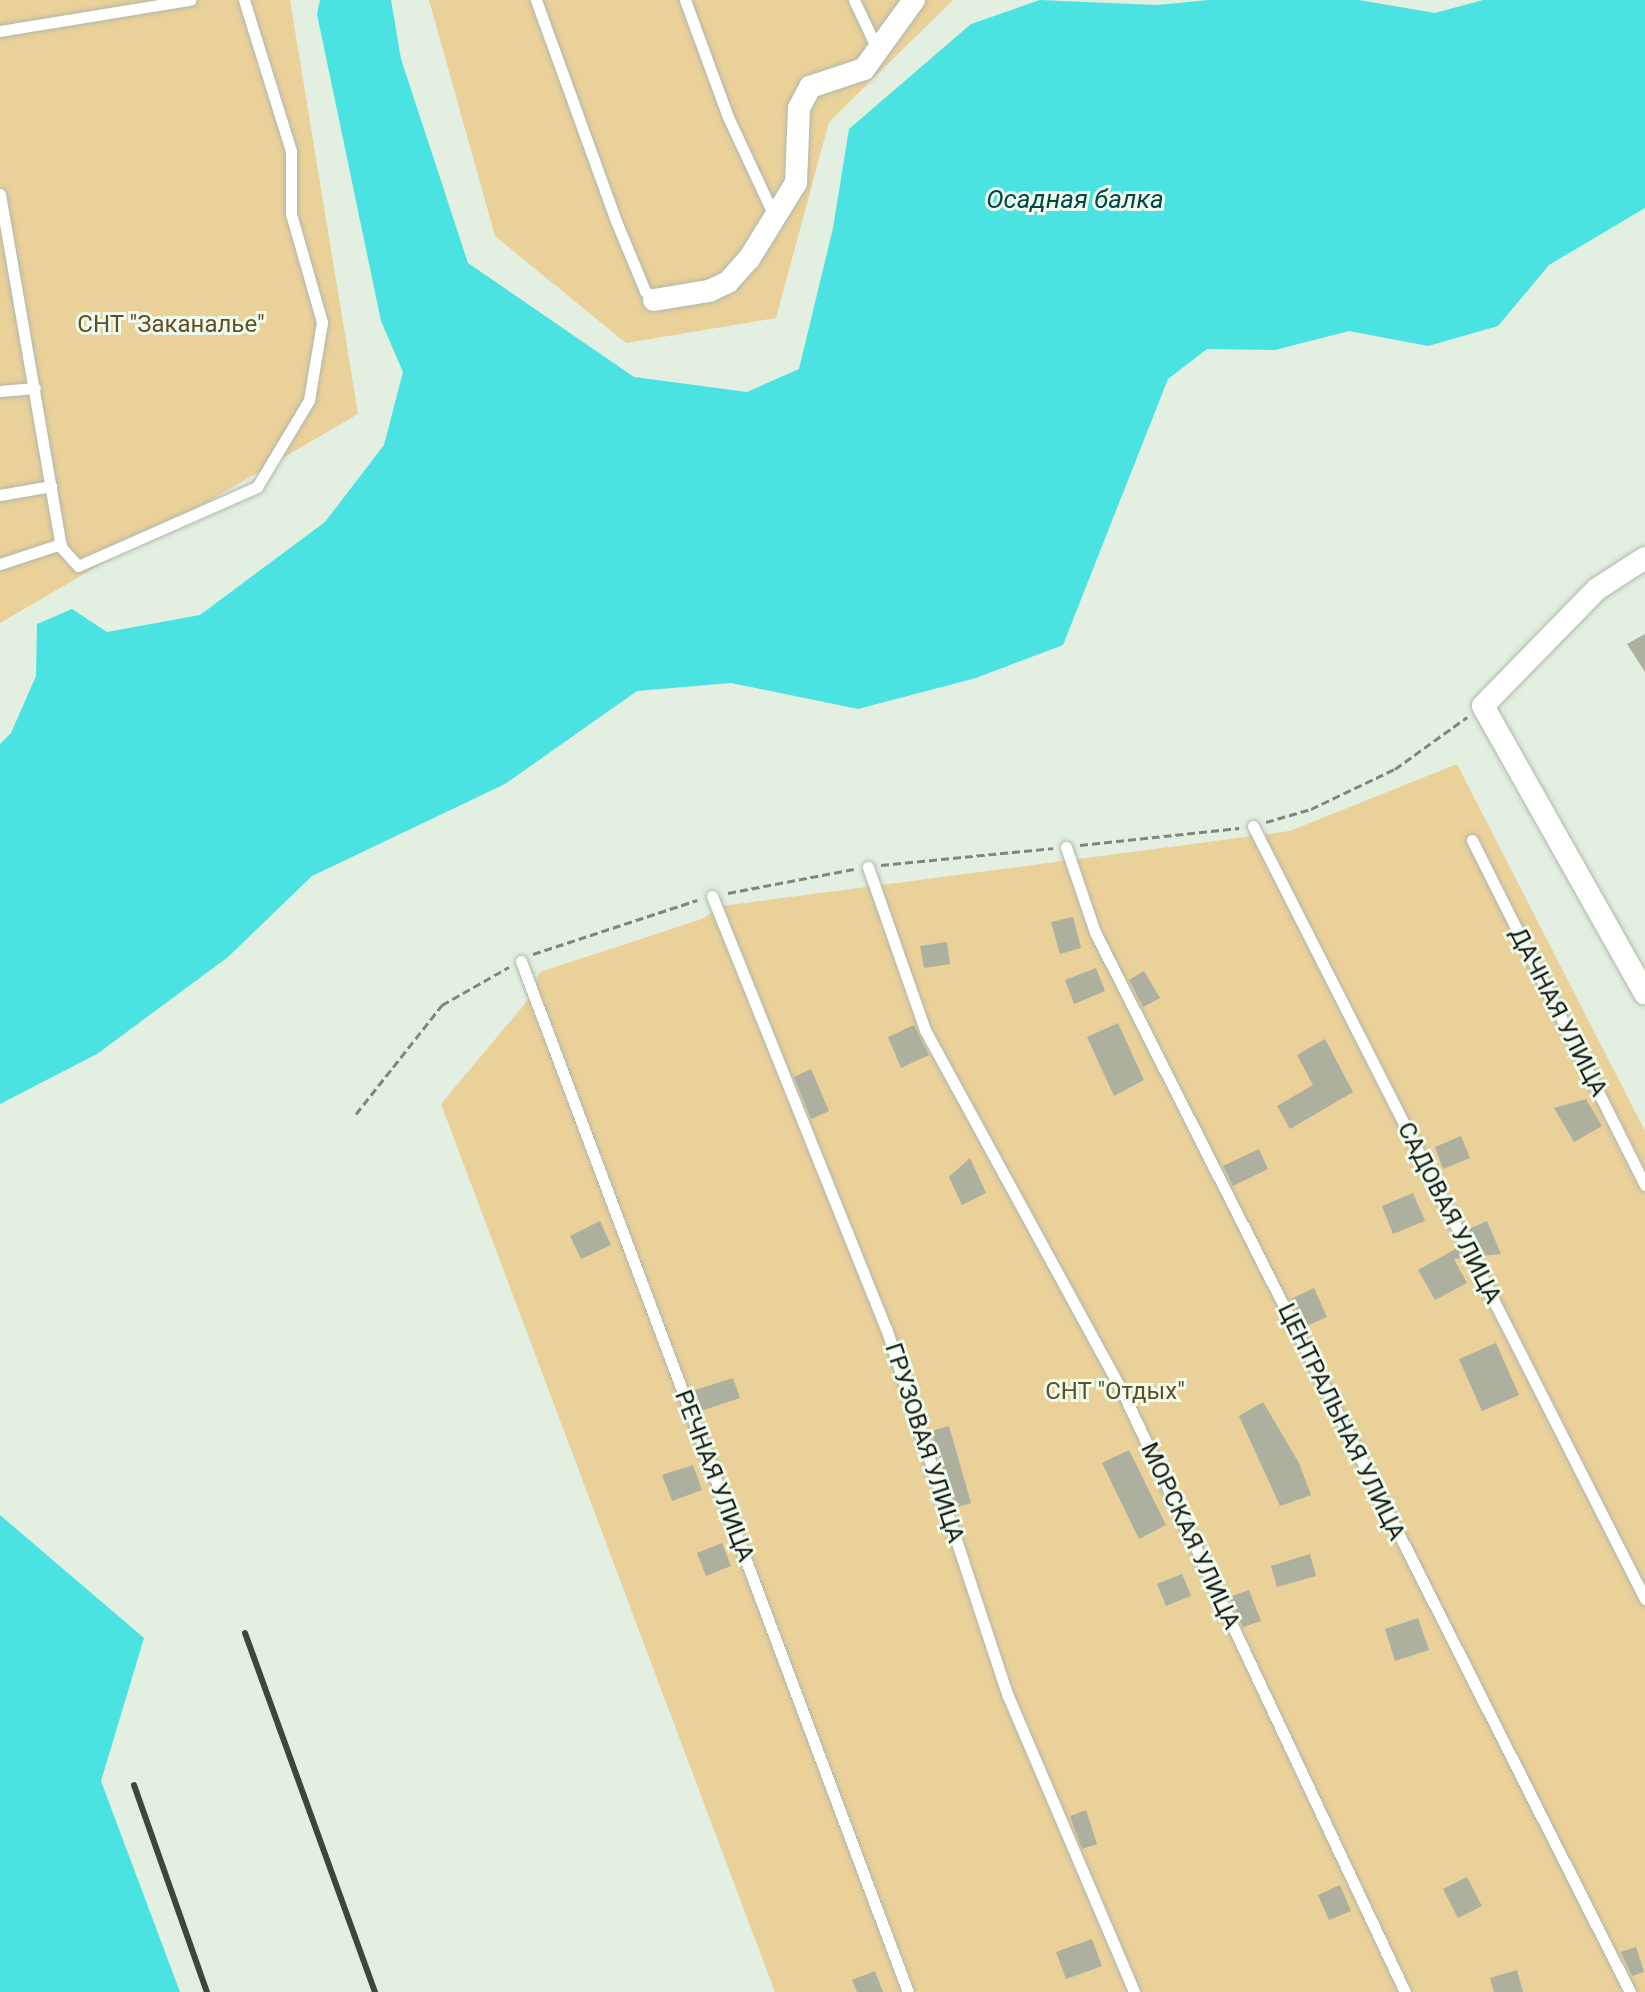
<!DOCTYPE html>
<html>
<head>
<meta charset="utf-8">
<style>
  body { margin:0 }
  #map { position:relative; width:1645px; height:1992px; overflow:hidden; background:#e3efe0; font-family:Roboto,sans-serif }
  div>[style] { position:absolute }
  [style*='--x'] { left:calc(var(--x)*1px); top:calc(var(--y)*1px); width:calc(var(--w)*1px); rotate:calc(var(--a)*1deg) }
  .green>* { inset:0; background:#ead099 }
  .water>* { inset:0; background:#4ae3e2 }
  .building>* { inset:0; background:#adaf9f }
  .path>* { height:3px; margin-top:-1.5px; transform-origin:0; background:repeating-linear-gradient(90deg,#7f877d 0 8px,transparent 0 12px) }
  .roads { filter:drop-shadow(0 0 2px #adb8ab) drop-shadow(0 0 2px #adb8ab) }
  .service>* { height:11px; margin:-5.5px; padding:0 5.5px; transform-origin:5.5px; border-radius:5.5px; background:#fff }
  .minor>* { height:22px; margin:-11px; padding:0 11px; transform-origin:11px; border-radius:11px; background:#fff }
  .rail>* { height:6px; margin:-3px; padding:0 3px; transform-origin:3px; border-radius:3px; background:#3f443d }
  span { translate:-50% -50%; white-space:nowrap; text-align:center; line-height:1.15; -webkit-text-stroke:6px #f0fcee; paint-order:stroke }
  .park-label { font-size:24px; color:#614f27 }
  .street-label { font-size:24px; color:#171b16 }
  .water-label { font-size:26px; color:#004848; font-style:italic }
</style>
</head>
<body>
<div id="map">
  <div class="green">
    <div style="clip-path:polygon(0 0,290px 0,358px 414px,0 623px)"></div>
    <div style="clip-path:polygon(429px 0,953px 0,829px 122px,776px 318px,626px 343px,495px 236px)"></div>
    <div style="clip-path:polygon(1457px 764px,1645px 1131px,1645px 1992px,775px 1992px,441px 1104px,528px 1000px,540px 972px,702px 919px,722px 906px,1290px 831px)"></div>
  </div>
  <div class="water">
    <div style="clip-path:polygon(320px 0,391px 0,401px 59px,468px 263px,634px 377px,747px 392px,799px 369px,833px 228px,849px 129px,971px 24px,1040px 0,1157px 5px,1209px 0,1359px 0,1435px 13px,1483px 0,1645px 0,1645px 208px,1549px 265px,1498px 326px,1428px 346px,1349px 331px,1275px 350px,1207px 349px,1168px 379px,1063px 645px,976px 678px,858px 709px,731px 683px,637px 691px,505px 784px,312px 876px,228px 957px,97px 1054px,0 1104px,0 744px,11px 733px,36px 676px,37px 624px,72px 609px,107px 632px,200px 615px,325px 522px,384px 445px,403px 372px,381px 321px,317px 14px)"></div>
    <div style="clip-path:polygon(0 1515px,144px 1638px,101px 1781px,180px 1992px,0 1992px)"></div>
  </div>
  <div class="building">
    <div style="clip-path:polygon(1645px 634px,1645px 672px,1627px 644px)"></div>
    <div style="clip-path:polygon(1073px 917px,1081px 948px,1060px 954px,1051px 922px)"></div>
    <div style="clip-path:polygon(947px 942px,950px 964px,924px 968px,920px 946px)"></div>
    <div style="clip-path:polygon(1096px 968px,1105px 991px,1074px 1004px,1065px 980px)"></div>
    <div style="clip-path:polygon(1144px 971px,1160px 998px,1143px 1007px,1129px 980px)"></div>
    <div style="clip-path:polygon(1118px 1023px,1144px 1080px,1114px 1096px,1087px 1037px)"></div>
    <div style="clip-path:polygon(914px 1025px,929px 1055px,901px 1068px,888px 1037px)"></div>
    <div style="clip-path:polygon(1325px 1039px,1353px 1092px,1290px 1129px,1277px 1106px,1313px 1085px,1297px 1055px)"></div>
    <div style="clip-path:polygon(811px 1069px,829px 1111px,811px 1119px,794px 1077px)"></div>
    <div style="clip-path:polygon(1586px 1099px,1602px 1126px,1574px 1142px,1554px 1108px)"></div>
    <div style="clip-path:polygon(1461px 1136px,1470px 1158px,1443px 1169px,1435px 1147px)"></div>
    <div style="clip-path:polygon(1259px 1149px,1268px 1169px,1233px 1186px,1223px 1166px)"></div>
    <div style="clip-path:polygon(970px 1158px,986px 1193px,962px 1205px,949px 1177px)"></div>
    <div style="clip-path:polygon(1413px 1193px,1425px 1221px,1393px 1234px,1382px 1206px)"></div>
    <div style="clip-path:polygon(600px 1221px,611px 1245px,581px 1259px,570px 1236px)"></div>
    <div style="clip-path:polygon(1487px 1221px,1501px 1254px,1481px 1256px,1472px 1240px,1469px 1229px)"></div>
    <div style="clip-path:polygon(1457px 1248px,1462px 1258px,1454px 1259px,1467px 1283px,1435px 1300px,1418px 1270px)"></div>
    <div style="clip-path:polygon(1314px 1288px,1327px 1317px,1304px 1327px,1291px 1299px)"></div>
    <div style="clip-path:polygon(1496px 1343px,1519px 1395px,1482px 1411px,1459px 1359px)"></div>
    <div style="clip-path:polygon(733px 1378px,740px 1398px,701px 1411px,695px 1390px)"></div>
    <div style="clip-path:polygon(1263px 1402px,1299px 1463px,1311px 1495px,1280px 1506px,1239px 1416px)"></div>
    <div style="clip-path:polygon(949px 1426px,971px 1503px,955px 1508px,931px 1431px)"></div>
    <div style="clip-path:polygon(1129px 1450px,1166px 1525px,1139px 1539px,1102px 1463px)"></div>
    <div style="clip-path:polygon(693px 1465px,702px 1490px,672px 1501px,662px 1475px)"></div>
    <div style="clip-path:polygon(722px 1543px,731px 1566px,706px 1576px,697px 1553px)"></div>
    <div style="clip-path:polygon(1310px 1554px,1316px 1576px,1277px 1587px,1271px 1566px)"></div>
    <div style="clip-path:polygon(1182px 1574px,1191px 1596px,1166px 1606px,1157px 1584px)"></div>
    <div style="clip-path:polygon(1249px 1590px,1261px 1621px,1243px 1627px,1229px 1597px)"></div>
    <div style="clip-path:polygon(1418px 1618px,1429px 1650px,1395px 1661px,1385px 1629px)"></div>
    <div style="clip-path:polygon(1086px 1810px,1097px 1844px,1082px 1849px,1070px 1816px)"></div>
    <div style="clip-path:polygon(1467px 1877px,1482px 1906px,1458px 1918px,1443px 1889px)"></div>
    <div style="clip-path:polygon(1340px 1885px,1351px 1911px,1329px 1920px,1318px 1895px)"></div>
    <div style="clip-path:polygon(1092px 1939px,1102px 1966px,1066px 1979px,1056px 1952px)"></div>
    <div style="clip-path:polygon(1636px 1947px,1644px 1972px,1632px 1976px,1621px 1952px)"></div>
    <div style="clip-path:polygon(1517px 1970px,1523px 1992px,1494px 1992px,1490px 1978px)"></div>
    <div style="clip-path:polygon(875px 1971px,883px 1992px,857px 1992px,852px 1980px)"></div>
  </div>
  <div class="path">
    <div style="--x:1266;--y:822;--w:47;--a:-16.1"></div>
    <div style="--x:1311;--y:809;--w:93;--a:-25.5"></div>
    <div style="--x:1395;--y:769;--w:89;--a:-35.8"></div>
    <div style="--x:1080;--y:845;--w:160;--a:-6.1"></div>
    <div style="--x:881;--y:865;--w:173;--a:-5.6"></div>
    <div style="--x:728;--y:893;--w:128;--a:-10.8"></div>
    <div style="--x:533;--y:954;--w:173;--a:-18.2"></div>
    <div style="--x:356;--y:1114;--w:139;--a:-51.7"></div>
    <div style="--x:442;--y:1005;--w:77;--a:-29.6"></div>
  </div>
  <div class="roads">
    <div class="service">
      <div style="--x:536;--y:0;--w:235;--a:70.1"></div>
      <div style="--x:616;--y:221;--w:76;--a:67.5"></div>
      <div style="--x:645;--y:291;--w:13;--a:45"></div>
      <div style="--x:685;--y:0;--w:125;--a:69.8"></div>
      <div style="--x:728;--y:117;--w:114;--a:65"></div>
      <div style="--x:854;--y:0;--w:59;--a:64.7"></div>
      <div style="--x:0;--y:31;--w:193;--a:-9.3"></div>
      <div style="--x:0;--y:194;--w:358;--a:80.2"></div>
      <div style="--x:61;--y:547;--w:25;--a:48"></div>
      <div style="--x:78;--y:566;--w:196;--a:-23.8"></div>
      <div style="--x:257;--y:487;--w:101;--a:-59.1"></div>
      <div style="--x:309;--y:400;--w:79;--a:-80.5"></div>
      <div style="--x:322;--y:322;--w:112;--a:-106"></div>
      <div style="--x:291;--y:214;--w:63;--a:-90"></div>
      <div style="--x:291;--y:151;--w:158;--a:-107.3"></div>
      <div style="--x:0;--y:391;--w:35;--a:-5"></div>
      <div style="--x:0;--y:495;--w:52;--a:-10"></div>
      <div style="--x:0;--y:564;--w:64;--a:-18.2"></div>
      <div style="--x:1253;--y:826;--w:867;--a:63.11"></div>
      <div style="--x:1472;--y:840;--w:386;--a:63.4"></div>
      <div style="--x:1066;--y:847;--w:90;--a:71.2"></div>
      <div style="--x:1095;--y:932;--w:1187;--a:63.22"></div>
      <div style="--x:868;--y:867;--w:173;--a:70.7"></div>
      <div style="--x:925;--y:1030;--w:411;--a:61.4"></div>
      <div style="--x:1122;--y:1391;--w:664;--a:64.79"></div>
      <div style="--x:712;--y:896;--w:466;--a:68.1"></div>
      <div style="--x:886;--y:1328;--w:388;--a:71.7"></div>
      <div style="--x:1008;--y:1696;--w:322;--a:66.9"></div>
      <div style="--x:521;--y:961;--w:1101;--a:69.43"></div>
    </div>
    <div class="minor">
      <div style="--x:654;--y:300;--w:56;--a:-9.3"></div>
      <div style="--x:709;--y:291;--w:21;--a:-25"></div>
      <div style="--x:728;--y:282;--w:31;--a:-48"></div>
      <div style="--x:749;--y:259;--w:89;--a:-58.3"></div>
      <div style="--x:796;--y:183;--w:75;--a:-87.7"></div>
      <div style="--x:799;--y:108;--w:24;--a:-62"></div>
      <div style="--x:810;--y:87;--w:57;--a:-18.4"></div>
      <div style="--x:864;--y:69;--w:85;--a:-54.1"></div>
      <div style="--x:1645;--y:558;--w:57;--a:147.1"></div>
      <div style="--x:1597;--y:589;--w:163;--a:134.3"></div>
      <div style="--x:1483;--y:706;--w:330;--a:60.6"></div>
    </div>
  </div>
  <div class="rail">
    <div style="--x:245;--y:1633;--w:382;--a:70.1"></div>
    <div style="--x:134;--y:1785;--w:219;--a:70.6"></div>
  </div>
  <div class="park-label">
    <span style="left:171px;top:325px">СНТ "Заканалье"</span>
    <span style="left:1115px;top:1392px">СНТ "Отдых"</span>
  </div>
  <div class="street-label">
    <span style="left:1558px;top:1012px;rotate:63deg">ДАЧНАЯ УЛИЦА</span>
    <span style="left:1449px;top:1213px;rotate:63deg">САДОВАЯ УЛИЦА</span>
    <span style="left:1341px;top:1422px;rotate:64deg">ЦЕНТРАЛЬНАЯ УЛИЦА</span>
    <span style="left:924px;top:1443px;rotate:72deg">ГРУЗОВАЯ УЛИЦА</span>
    <span style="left:714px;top:1476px;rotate:69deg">РЕЧНАЯ УЛИЦА</span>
    <span style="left:1190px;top:1536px;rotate:65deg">МОРСКАЯ УЛИЦА</span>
  </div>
  <div class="water-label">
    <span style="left:1075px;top:200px">Осадная балка</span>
  </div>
</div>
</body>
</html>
